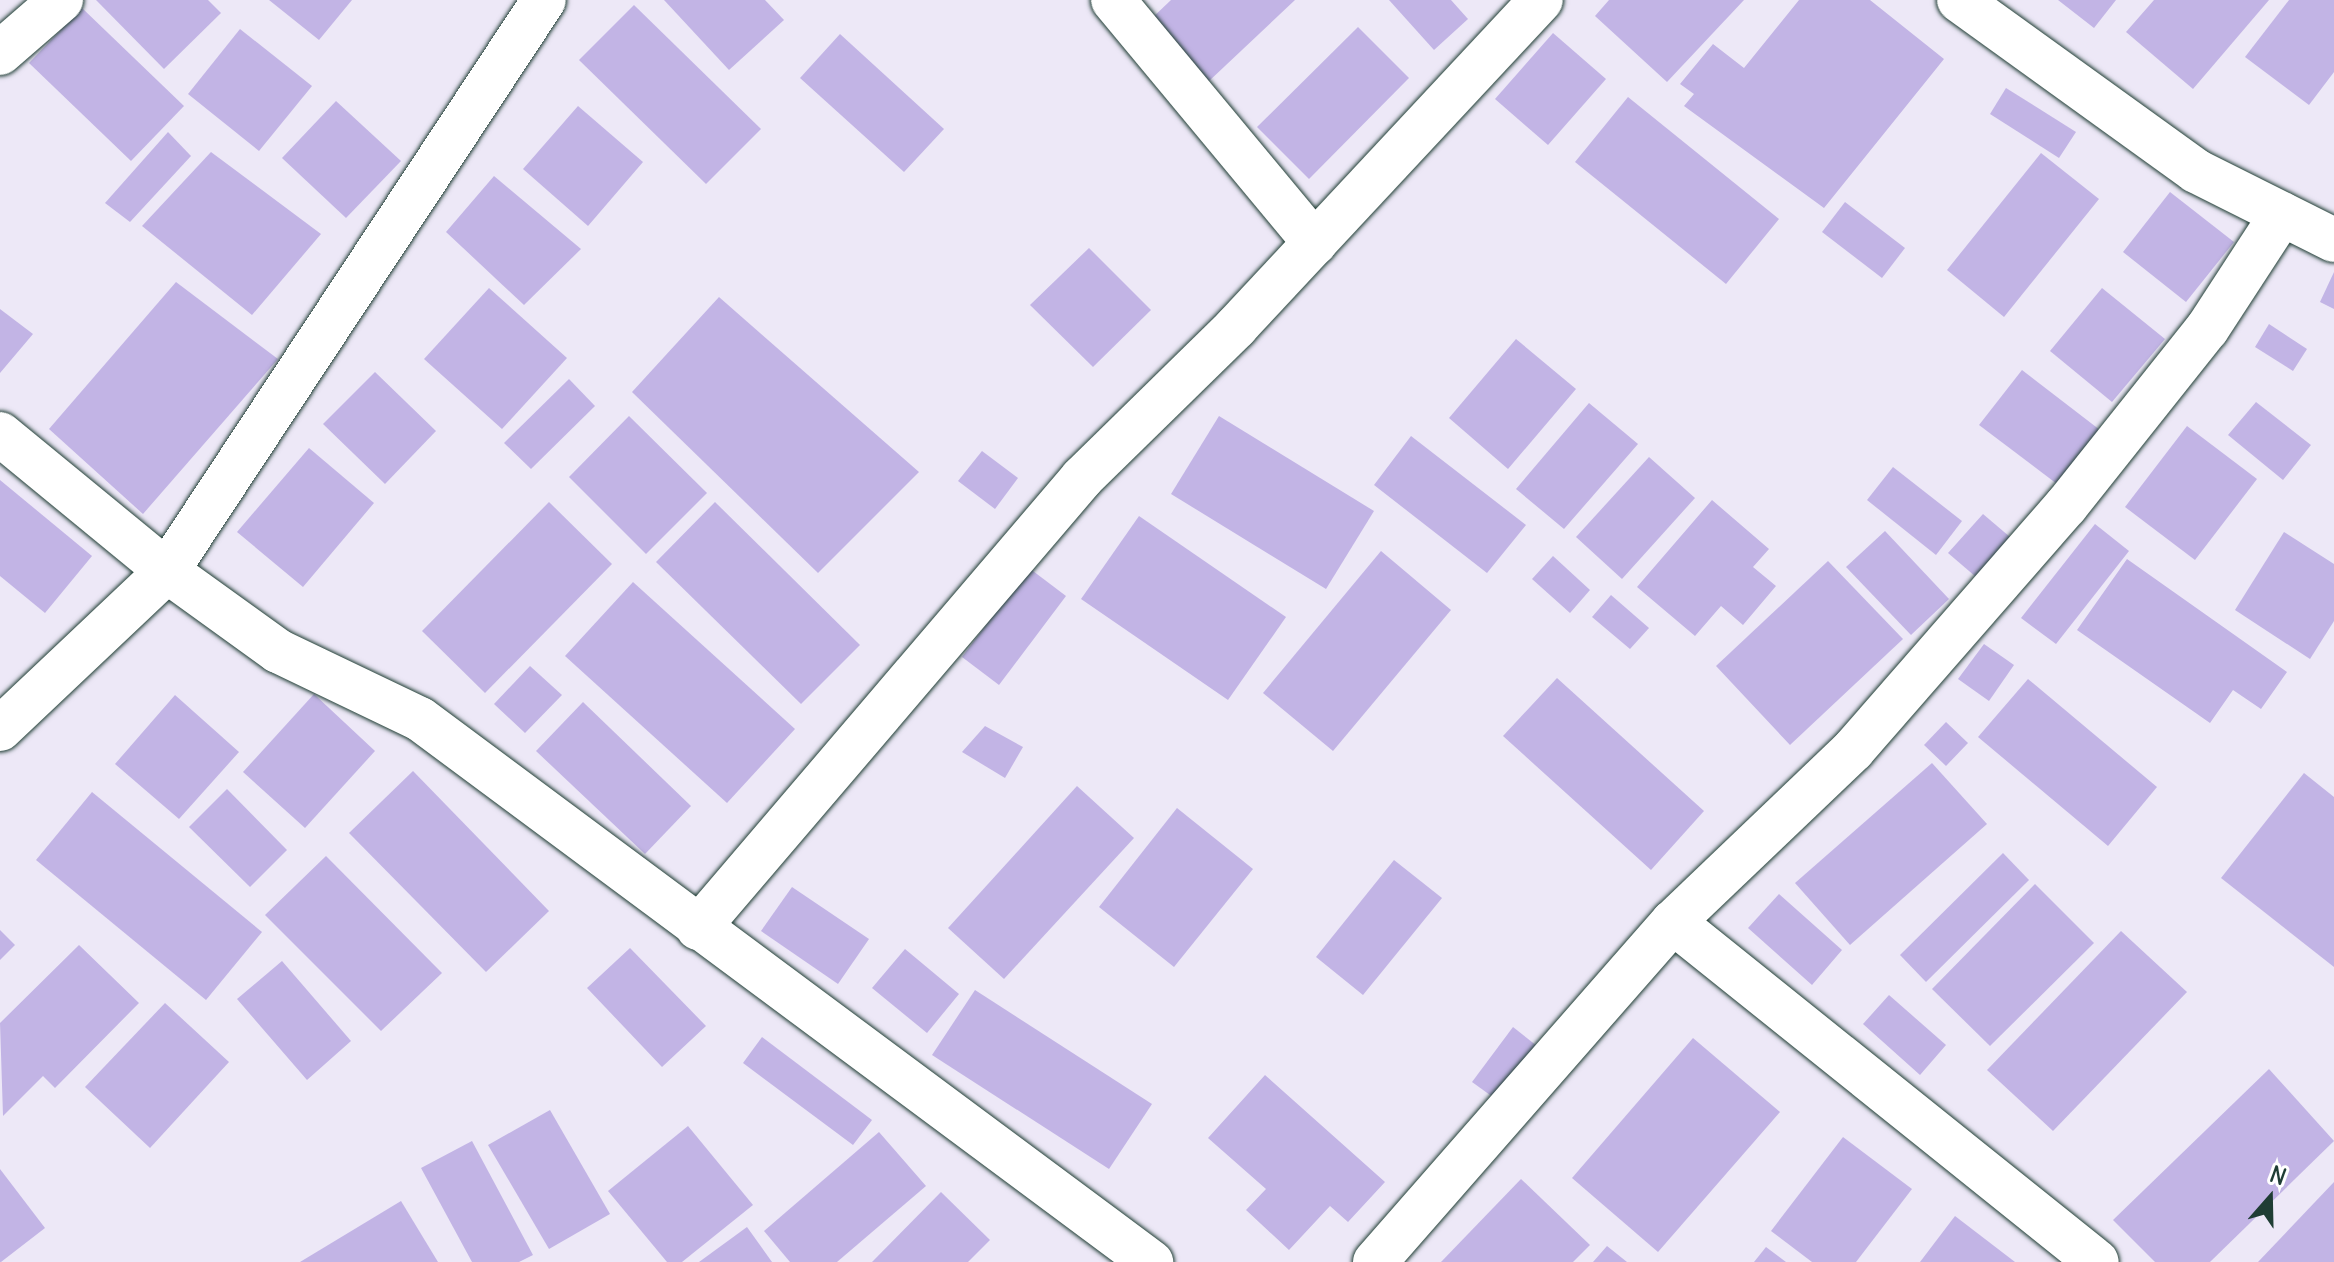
<!DOCTYPE html>
<html>
<head>
<meta charset="utf-8">
<style>
  body { margin:0 }
  #map { position:relative; width:2334px; height:1262px; overflow:hidden; background:#ede8f7; font-family:Delius,sans-serif }
  div>[style] { position:absolute }
  [style*='--x'] { left:calc(var(--x)*1px); top:calc(var(--y)*1px); width:calc(var(--w)*1px); rotate:calc(var(--a)*1deg) }
  .building>* { inset:0; background:#c2b4e5 }
  .roads { filter:drop-shadow(0 0 2px #1f3d34) drop-shadow(0 0 2px #1f3d34) }
  .minor>* { height:44px; margin:-22px; padding:0 22px; transform-origin:22px; border-radius:22px; background:#fff }
  span { translate:-50% -50%; white-space:nowrap; text-align:center; line-height:1.15; -webkit-text-stroke:6px #fff; paint-order:stroke }
  .north { position:absolute; left:2230px; top:1158px; width:80px; height:80px; -webkit-text-stroke:6px #fff; paint-order:stroke; rotate:20deg; font-size:22px; font-weight:700; line-height:32px; text-align:center; color:#1f3d34 }
  .north::after { content:''; display:block; margin:auto; width:28px; height:36px; background:#1f3d34; clip-path:polygon(50% 0,100% 100%,50% 72%,0 100%) }
</style>
</head>
<body>
<div id="map">
  <div class="building">
    <div style="clip-path:polygon(96px 0,208px 0,221px 13px,164px 69px)"></div>
    <div style="clip-path:polygon(269px 0,352px 0,319px 40px)"></div>
    <div style="clip-path:polygon(664px 0,765px 0,784px 20px,729px 70px)"></div>
    <div style="clip-path:polygon(1171px 0,1295px 0,1208px 82px,1150px 20px)"></div>
    <div style="clip-path:polygon(1389px 0,1451px 0,1468px 19px,1434px 50px)"></div>
    <div style="clip-path:polygon(1609px 0,1744px 0,1667px 82px,1595px 16px)"></div>
    <div style="clip-path:polygon(1799px 0,1870px 0,1944px 59px,1824px 208px,1684px 106px,1694px 94px,1680px 84px,1713px 44px,1744px 68px)"></div>
    <div style="clip-path:polygon(2058px 0,2116px 0,2094px 28px)"></div>
    <div style="clip-path:polygon(2154px 0,2269px 0,2193px 89px,2126px 32px)"></div>
    <div style="clip-path:polygon(2289px 0,2334px 0,2334px 72px,2309px 105px,2245px 57px)"></div>
    <div style="clip-path:polygon(634px 5px,761px 129px,706px 184px,579px 60px)"></div>
    <div style="clip-path:polygon(82px 8px,184px 106px,131px 161px,29px 63px)"></div>
    <div style="clip-path:polygon(1358px 27px,1409px 78px,1309px 179px,1257px 127px)"></div>
    <div style="clip-path:polygon(240px 29px,312px 86px,259px 151px,188px 94px)"></div>
    <div style="clip-path:polygon(1553px 33px,1606px 79px,1548px 145px,1495px 99px)"></div>
    <div style="clip-path:polygon(840px 34px,944px 129px,904px 172px,800px 78px)"></div>
    <div style="clip-path:polygon(2006px 88px,2076px 132px,2059px 158px,1990px 114px)"></div>
    <div style="clip-path:polygon(1628px 97px,1779px 219px,1726px 284px,1575px 162px)"></div>
    <div style="clip-path:polygon(336px 101px,401px 161px,346px 218px,282px 158px)"></div>
    <div style="clip-path:polygon(578px 106px,643px 162px,588px 226px,523px 169px)"></div>
    <div style="clip-path:polygon(168px 132px,191px 156px,130px 222px,105px 203px)"></div>
    <div style="clip-path:polygon(211px 152px,321px 234px,252px 315px,142px 226px)"></div>
    <div style="clip-path:polygon(2041px 153px,2099px 199px,2004px 317px,1947px 270px)"></div>
    <div style="clip-path:polygon(494px 176px,581px 249px,524px 305px,446px 232px)"></div>
    <div style="clip-path:polygon(2170px 192px,2234px 242px,2186px 302px,2123px 252px)"></div>
    <div style="clip-path:polygon(1845px 202px,1905px 248px,1882px 278px,1822px 232px)"></div>
    <div style="clip-path:polygon(1089px 248px,1151px 310px,1093px 367px,1030px 305px)"></div>
    <div style="clip-path:polygon(2334px 272px,2334px 309px,2320px 302px)"></div>
    <div style="clip-path:polygon(176px 282px,278px 359px,143px 514px,49px 429px)"></div>
    <div style="clip-path:polygon(489px 288px,567px 358px,502px 429px,424px 359px)"></div>
    <div style="clip-path:polygon(2102px 288px,2165px 339px,2112px 402px,2050px 351px)"></div>
    <div style="clip-path:polygon(719px 297px,919px 472px,818px 573px,632px 392px)"></div>
    <div style="clip-path:polygon(0 309px,33px 334px,0 373px)"></div>
    <div style="clip-path:polygon(2269px 324px,2307px 349px,2293px 371px,2255px 347px)"></div>
    <div style="clip-path:polygon(1516px 339px,1576px 389px,1508px 469px,1449px 418px)"></div>
    <div style="clip-path:polygon(2022px 370px,2100px 430px,2057px 484px,1979px 425px)"></div>
    <div style="clip-path:polygon(375px 372px,436px 431px,385px 484px,323px 424px)"></div>
    <div style="clip-path:polygon(569px 379px,595px 406px,531px 469px,504px 443px)"></div>
    <div style="clip-path:polygon(2256px 402px,2311px 445px,2283px 480px,2228px 435px)"></div>
    <div style="clip-path:polygon(1589px 403px,1638px 444px,1564px 529px,1516px 489px)"></div>
    <div style="clip-path:polygon(629px 416px,707px 493px,646px 554px,569px 477px)"></div>
    <div style="clip-path:polygon(1219px 416px,1374px 511px,1326px 589px,1171px 494px)"></div>
    <div style="clip-path:polygon(2187px 426px,2257px 479px,2195px 560px,2125px 507px)"></div>
    <div style="clip-path:polygon(1411px 436px,1526px 525px,1487px 573px,1374px 485px)"></div>
    <div style="clip-path:polygon(309px 448px,374px 503px,303px 587px,237px 532px)"></div>
    <div style="clip-path:polygon(982px 451px,1018px 478px,995px 509px,958px 481px)"></div>
    <div style="clip-path:polygon(1649px 457px,1695px 498px,1622px 579px,1576px 537px)"></div>
    <div style="clip-path:polygon(1893px 467px,1962px 521px,1936px 555px,1867px 500px)"></div>
    <div style="clip-path:polygon(0 480px,92px 556px,45px 613px,0 576px)"></div>
    <div style="clip-path:polygon(1712px 500px,1769px 549px,1753px 567px,1776px 586px,1743px 625px,1721px 606px,1695px 636px,1637px 587px)"></div>
    <div style="clip-path:polygon(549px 502px,612px 564px,485px 693px,422px 631px)"></div>
    <div style="clip-path:polygon(715px 502px,860px 645px,801px 704px,656px 562px)"></div>
    <div style="clip-path:polygon(1983px 514px,2010px 537px,1976px 577px,1948px 553px)"></div>
    <div style="clip-path:polygon(1139px 516px,1286px 617px,1228px 700px,1081px 599px)"></div>
    <div style="clip-path:polygon(2095px 524px,2129px 551px,2056px 644px,2021px 618px)"></div>
    <div style="clip-path:polygon(1885px 531px,1949px 599px,1911px 635px,1846px 567px)"></div>
    <div style="clip-path:polygon(2284px 532px,2334px 564px,2334px 621px,2310px 659px,2235px 610px)"></div>
    <div style="clip-path:polygon(1381px 551px,1451px 610px,1333px 751px,1263px 693px)"></div>
    <div style="clip-path:polygon(1553px 556px,1590px 590px,1570px 613px,1532px 579px)"></div>
    <div style="clip-path:polygon(2127px 559px,2287px 672px,2261px 709px,2233px 690px,2210px 723px,2077px 630px)"></div>
    <div style="clip-path:polygon(1828px 561px,1903px 639px,1790px 745px,1716px 666px)"></div>
    <div style="clip-path:polygon(1029px 568px,1066px 596px,999px 685px,962px 657px)"></div>
    <div style="clip-path:polygon(633px 582px,795px 729px,727px 803px,565px 656px)"></div>
    <div style="clip-path:polygon(1611px 595px,1649px 628px,1630px 649px,1592px 617px)"></div>
    <div style="clip-path:polygon(1984px 644px,2014px 665px,1989px 701px,1958px 679px)"></div>
    <div style="clip-path:polygon(530px 666px,562px 695px,525px 733px,494px 704px)"></div>
    <div style="clip-path:polygon(1557px 678px,1704px 811px,1651px 870px,1503px 736px)"></div>
    <div style="clip-path:polygon(2028px 679px,2157px 787px,2108px 846px,1978px 737px)"></div>
    <div style="clip-path:polygon(314px 694px,375px 751px,305px 828px,243px 772px)"></div>
    <div style="clip-path:polygon(175px 695px,239px 752px,179px 819px,115px 764px)"></div>
    <div style="clip-path:polygon(583px 702px,691px 806px,645px 854px,536px 751px)"></div>
    <div style="clip-path:polygon(1946px 722px,1968px 743px,1946px 766px,1924px 745px)"></div>
    <div style="clip-path:polygon(985px 726px,1023px 747px,1005px 778px,962px 752px)"></div>
    <div style="clip-path:polygon(1932px 763px,1987px 824px,1850px 945px,1795px 883px)"></div>
    <div style="clip-path:polygon(413px 771px,549px 911px,486px 972px,349px 833px)"></div>
    <div style="clip-path:polygon(2304px 773px,2334px 797px,2334px 967px,2221px 878px)"></div>
    <div style="clip-path:polygon(1077px 786px,1134px 838px,1004px 979px,948px 928px)"></div>
    <div style="clip-path:polygon(227px 789px,287px 850px,250px 887px,189px 827px)"></div>
    <div style="clip-path:polygon(92px 792px,262px 932px,206px 1000px,36px 860px)"></div>
    <div style="clip-path:polygon(1177px 808px,1253px 869px,1174px 967px,1099px 907px)"></div>
    <div style="clip-path:polygon(2003px 853px,2029px 880px,1926px 982px,1900px 955px)"></div>
    <div style="clip-path:polygon(326px 856px,442px 973px,381px 1031px,265px 915px)"></div>
    <div style="clip-path:polygon(1394px 860px,1442px 898px,1363px 995px,1316px 957px)"></div>
    <div style="clip-path:polygon(2035px 884px,2094px 943px,1990px 1046px,1932px 989px)"></div>
    <div style="clip-path:polygon(792px 887px,869px 939px,838px 984px,761px 931px)"></div>
    <div style="clip-path:polygon(1779px 894px,1842px 950px,1812px 985px,1748px 928px)"></div>
    <div style="clip-path:polygon(0 930px,15px 945px,0 960px)"></div>
    <div style="clip-path:polygon(2121px 931px,2187px 992px,2053px 1131px,1987px 1070px)"></div>
    <div style="clip-path:polygon(79px 945px,139px 1003px,55px 1088px,43px 1076px,3px 1116px,0 1023px)"></div>
    <div style="clip-path:polygon(630px 948px,706px 1026px,662px 1067px,587px 988px)"></div>
    <div style="clip-path:polygon(905px 949px,959px 994px,927px 1033px,872px 988px)"></div>
    <div style="clip-path:polygon(282px 961px,351px 1041px,307px 1080px,237px 999px)"></div>
    <div style="clip-path:polygon(975px 990px,1152px 1104px,1109px 1169px,932px 1055px)"></div>
    <div style="clip-path:polygon(1889px 995px,1946px 1045px,1920px 1075px,1863px 1024px)"></div>
    <div style="clip-path:polygon(165px 1003px,229px 1062px,150px 1148px,85px 1087px)"></div>
    <div style="clip-path:polygon(1513px 1027px,1537px 1046px,1497px 1100px,1472px 1082px)"></div>
    <div style="clip-path:polygon(762px 1037px,872px 1120px,853px 1145px,743px 1063px)"></div>
    <div style="clip-path:polygon(1693px 1038px,1780px 1112px,1658px 1252px,1572px 1178px)"></div>
    <div style="clip-path:polygon(2269px 1069px,2334px 1141px,2210px 1262px,2155px 1262px,2113px 1220px)"></div>
    <div style="clip-path:polygon(1265px 1075px,1385px 1182px,1348px 1222px,1330px 1206px,1289px 1250px,1246px 1210px,1266px 1189px,1208px 1138px)"></div>
    <div style="clip-path:polygon(550px 1110px,610px 1214px,549px 1249px,488px 1145px)"></div>
    <div style="clip-path:polygon(688px 1126px,753px 1205px,682px 1262px,667px 1262px,608px 1191px)"></div>
    <div style="clip-path:polygon(879px 1132px,926px 1186px,837px 1262px,790px 1262px,764px 1231px)"></div>
    <div style="clip-path:polygon(1843px 1137px,1912px 1189px,1856px 1262px,1812px 1262px,1771px 1231px)"></div>
    <div style="clip-path:polygon(472px 1141px,533px 1255px,519px 1262px,472px 1262px,421px 1168px)"></div>
    <div style="clip-path:polygon(0 1169px,45px 1228px,1px 1262px,0 1262px)"></div>
    <div style="clip-path:polygon(1521px 1179px,1590px 1245px,1573px 1262px,1441px 1262px)"></div>
    <div style="clip-path:polygon(2334px 1182px,2334px 1262px,2258px 1262px)"></div>
    <div style="clip-path:polygon(941px 1192px,990px 1240px,968px 1262px,872px 1262px)"></div>
    <div style="clip-path:polygon(401px 1201px,438px 1262px,300px 1262px)"></div>
    <div style="clip-path:polygon(1955px 1216px,2015px 1262px,1920px 1262px)"></div>
    <div style="clip-path:polygon(747px 1227px,772px 1262px,699px 1262px)"></div>
    <div style="clip-path:polygon(1607px 1246px,1627px 1262px,1593px 1262px)"></div>
    <div style="clip-path:polygon(1766px 1247px,1786px 1262px,1754px 1262px)"></div>
  </div>
  <div class="roads">
    <div class="minor">
      <div style="--x:1113;--y:0;--w:316;--a:50.3"></div>
      <div style="--x:1959;--y:0;--w:292;--a:35.8"></div>
      <div style="--x:2196;--y:171;--w:154;--a:26.6"></div>
      <div style="--x:0;--y:53;--w:81;--a:-41"></div>
      <div style="--x:0;--y:434;--w:216;--a:39.4"></div>
      <div style="--x:167;--y:571;--w:684;--a:-56.57"></div>
      <div style="--x:0;--y:729;--w:230;--a:-43.4"></div>
      <div style="--x:167;--y:571;--w:137;--a:35.8"></div>
      <div style="--x:278;--y:651;--w:157;--a:25.6"></div>
      <div style="--x:420;--y:719;--w:911;--a:36.61"></div>
      <div style="--x:1673;--y:922;--w:543;--a:38.73"></div>
      <div style="--x:698;--y:928;--w:592;--a:-49.52"></div>
      <div style="--x:1082;--y:478;--w:216;--a:-44.4"></div>
      <div style="--x:1236;--y:327;--w:447;--a:-47"></div>
      <div style="--x:1375;--y:1262;--w:452;--a:-48.8"></div>
      <div style="--x:1673;--y:922;--w:249;--a:-43.7"></div>
      <div style="--x:1853;--y:750;--w:324;--a:-48.9"></div>
      <div style="--x:2066;--y:506;--w:226;--a:-51.5"></div>
      <div style="--x:2207;--y:329;--w:137;--a:-56.9"></div>
    </div>
  </div>
  <div class="north">N</div>
</div>
</body>
</html>
